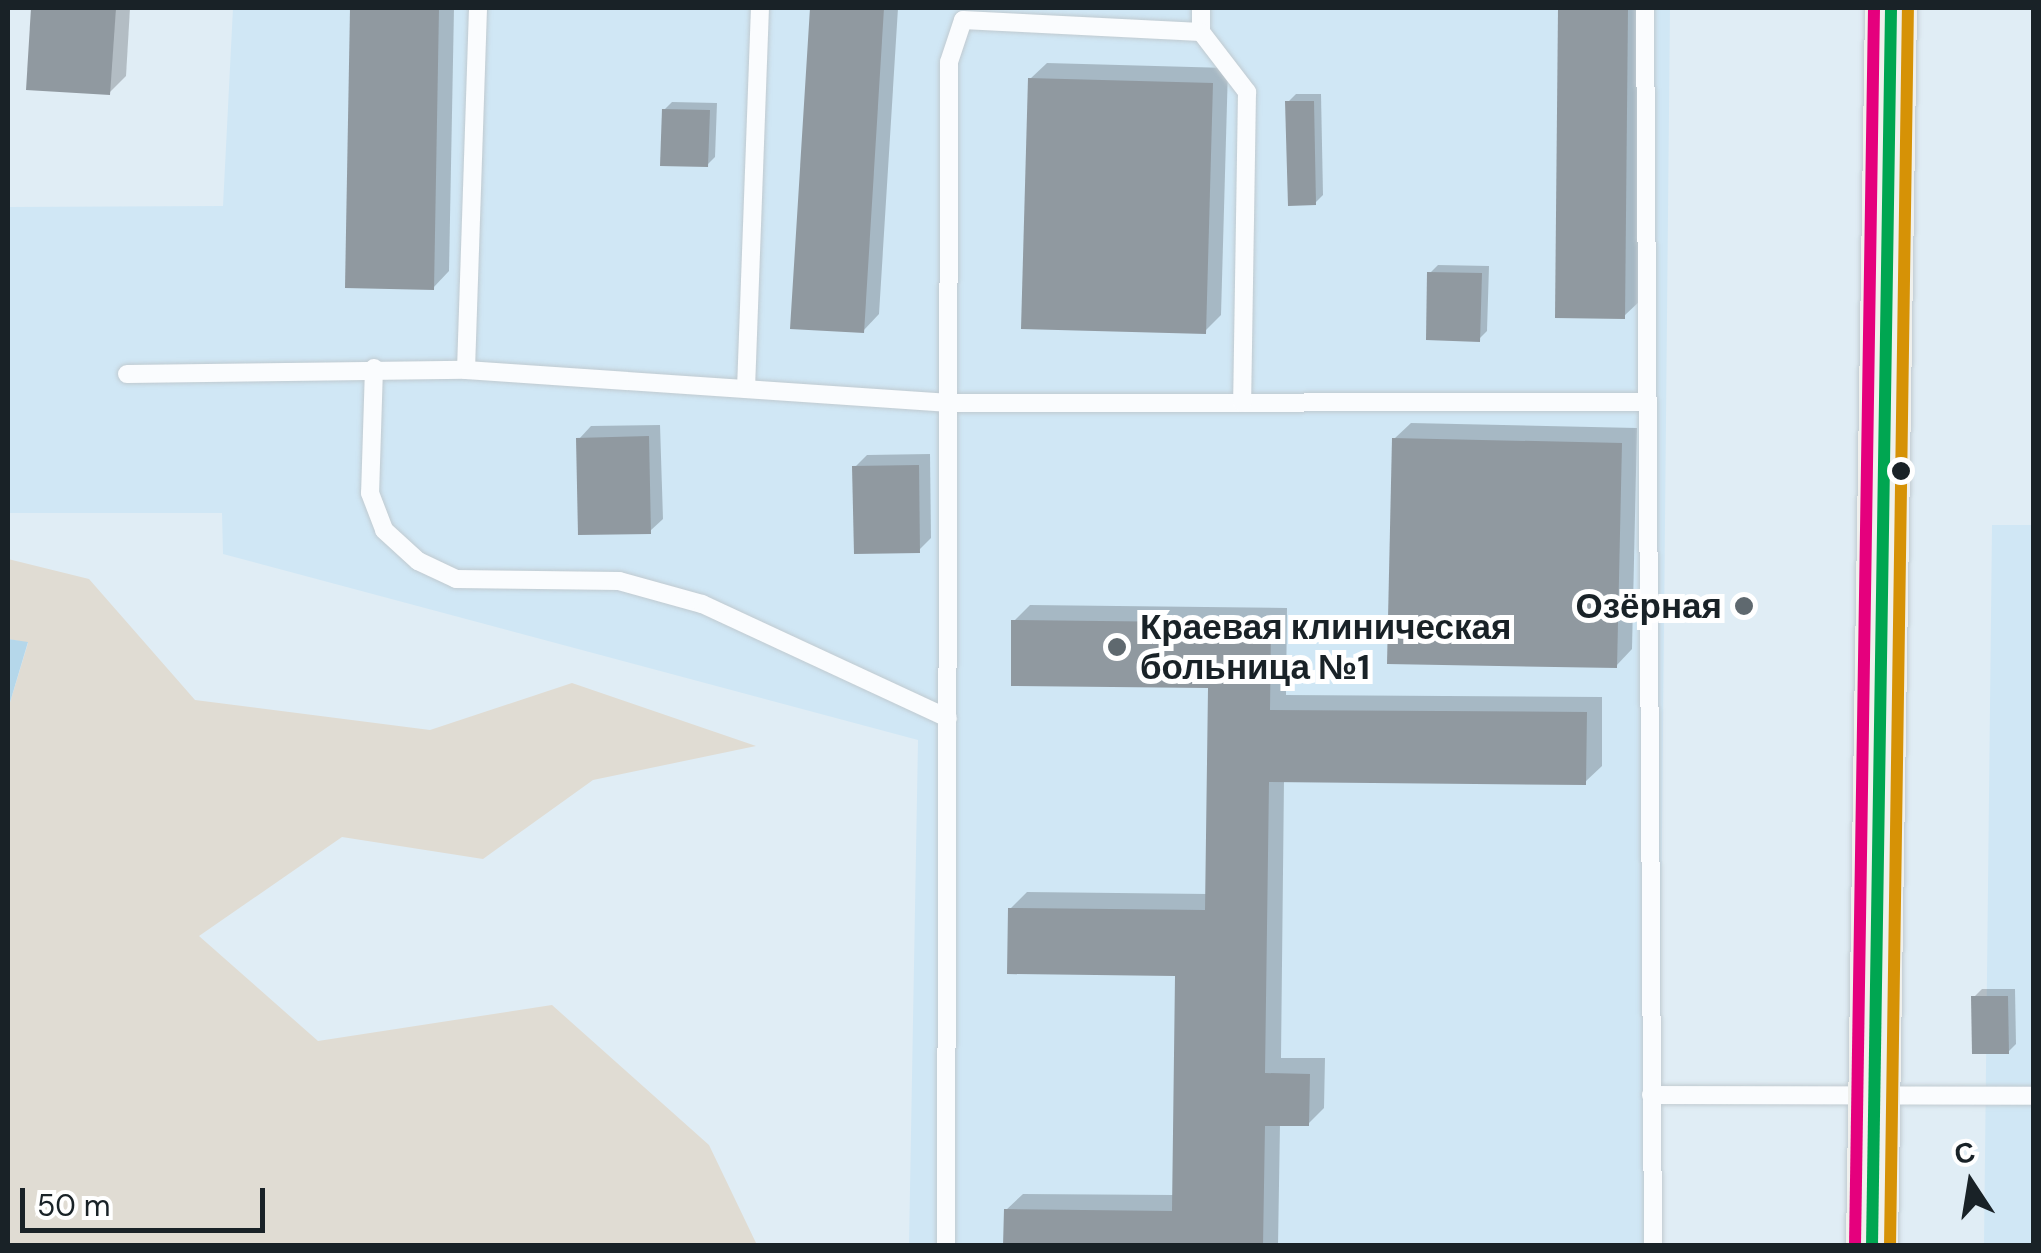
<!DOCTYPE html>
<html>
<head>
<meta charset="utf-8">
<style>
  body { margin:0 }
  #map { position:relative; width:2041px; height:1253px; overflow:hidden; background:#e0edf5; font-family:"DM Sans",sans-serif }
  div>[style] { position:absolute }
  [style*='--x'] { left:calc(var(--x)*1px); top:calc(var(--y)*1px); width:calc(var(--w)*1px); rotate:calc(var(--a)*1deg) }
  .built>* { inset:0; background:#d0e7f5 }
  .green>* { inset:0; background:#e0dcd3 }
  .water>* { inset:0; background:#b5d7ea }
  .shadow>* { inset:0; background:#0003 }
  .building>* { inset:0; background:#9099a0 }
  .roads { filter:drop-shadow(0 0 2px #c0cad0) drop-shadow(0 0 2px #c0cad0) }
  .service>* { height:18px; margin:-9px; padding:0 9px; transform-origin:9px; border-radius:9px; background:#fafcfe }
  .secondary>* { height:52px; margin:-26px; padding:0 26px; transform-origin:26px; border-radius:26px; background:#eff0ed }
  .bus-1>* { height:12px; margin:-6px; padding:0 6px; transform-origin:6px; border-radius:6px; background:#00a651 }
  .bus-2>* { height:12px; margin:-6px; padding:0 6px; transform-origin:6px; border-radius:6px; background:#d69206 }
  .bus-3>* { height:12px; margin:-6px; padding:0 6px; transform-origin:6px; border-radius:6px; background:#e5007d }
  .dots>* { width:28px; height:28px; translate:-50% -50%; box-sizing:border-box; border:5px solid #fff; border-radius:50% }
  span { translate:-50% -50%; white-space:nowrap; text-align:center; line-height:1.15; -webkit-text-stroke:10px #fff; paint-order:stroke }
  .poi-label { font-size:35px; color:#192227; font-weight:700 }
  .right { translate:-100% -50%; text-align:right }
  .left { translate:0 -50%; text-align:left }
  .frame { position:absolute; inset:0; border:10px solid #192227; pointer-events:none }
  .north { position:absolute; left:1921px; top:1133px; width:100px; height:100px; -webkit-text-stroke:8px #fff; paint-order:stroke; rotate:348deg; font-size:28px; font-weight:700; line-height:40px; text-align:center; color:#192227 }
  .north::after { content:''; display:block; margin:auto; width:35px; height:45px; background:#192227; clip-path:polygon(50% 0,100% 100%,50% 72%,0 100%) }
  .scale { position:absolute; left:20px; top:1188px; width:245px; height:45px; box-sizing:border-box; border:5px solid #192227; border-top:0; padding-left:12px; font-size:30px; line-height:35px; white-space:nowrap; color:#192227; -webkit-text-stroke:8px #fff; paint-order:stroke }
</style>
</head>
<body>
<div id="map">
  <div class="built">
    <div style="clip-path:polygon(233px 8px,1670px 8px,1658px 1245px,909px 1245px,918px 740px,223px 554px,222px 513px,8px 513px,8px 207px,223px 206px)"></div>
    <div style="clip-path:polygon(1992px 525px,2033px 525px,2033px 1245px,1984px 1246px)"></div>
  </div>
  <div class="green">
    <div style="clip-path:polygon(8px 559px,89px 579px,195px 700px,430px 730px,572px 683px,756px 746px,593px 780px,483px 859px,342px 837px,199px 936px,318px 1041px,552px 1005px,709px 1145px,757px 1245px,8px 1245px,8px 709px,28px 643px,8px 639px)"></div>
  </div>
  <div class="water">
    <div style="clip-path:polygon(8px 639px,28px 642px,8px 709px)"></div>
  </div>
  <div class="shadow">
    <div style="clip-path:polygon(34px 8px,130px 8px,126px 76px,109px 93px,29px 88px)"></div>
    <div style="clip-path:polygon(352px 8px,454px 8px,449px 271px,433px 288px,347px 286px)"></div>
    <div style="clip-path:polygon(812px 8px,898px 8px,879px 314px,863px 331px,793px 326px)"></div>
    <div style="clip-path:polygon(1560px 8px,1643px 8px,1641px 300px,1624px 316px,1558px 315px)"></div>
    <div style="clip-path:polygon(1047px 63px,1228px 68px,1221px 315px,1205px 331px,1030px 79px)"></div>
    <div style="clip-path:polygon(1296px 94px,1321px 94px,1323px 195px,1315px 203px,1288px 102px)"></div>
    <div style="clip-path:polygon(672px 102px,717px 103px,715px 157px,707px 165px,664px 110px)"></div>
    <div style="clip-path:polygon(1438px 265px,1489px 266px,1487px 331px,1479px 339px,1430px 273px)"></div>
    <div style="clip-path:polygon(1411px 423px,1637px 428px,1632px 649px,1616px 666px,1394px 439px)"></div>
    <div style="clip-path:polygon(660px 425px,663px 519px,650px 531px,579px 439px,591px 426px)"></div>
    <div style="clip-path:polygon(930px 454px,931px 538px,919px 550px,855px 467px,867px 455px)"></div>
    <div style="clip-path:polygon(1030px 605px,1287px 608px,1286px 695px,1602px 697px,1602px 766px,1585px 782px,1284px 780px,1281px 1058px,1325px 1058px,1324px 1108px,1308px 1124px,1280px 1124px,1278px 1246px,1006px 1246px,1006px 1210px,1023px 1194px,1175px 1195px,1177px 973px,1010px 909px,1027px 892px,1208px 894px,1210px 686px,1014px 621px)"></div>
    <div style="clip-path:polygon(1982px 989px,2015px 989px,2016px 1044px,2008px 1052px,1974px 997px)"></div>
  </div>
  <div class="building">
    <div style="clip-path:polygon(31px 8px,116px 8px,110px 95px,26px 90px)"></div>
    <div style="clip-path:polygon(350px 8px,439px 8px,434px 290px,345px 288px)"></div>
    <div style="clip-path:polygon(810px 8px,884px 8px,864px 333px,790px 329px)"></div>
    <div style="clip-path:polygon(1558px 8px,1628px 8px,1625px 319px,1555px 318px)"></div>
    <div style="clip-path:polygon(1028px 78px,1213px 83px,1206px 334px,1021px 329px)"></div>
    <div style="clip-path:polygon(1285px 101px,1314px 101px,1316px 205px,1288px 206px)"></div>
    <div style="clip-path:polygon(662px 109px,710px 110px,708px 167px,660px 166px)"></div>
    <div style="clip-path:polygon(1427px 272px,1482px 273px,1480px 342px,1426px 340px)"></div>
    <div style="clip-path:polygon(649px 436px,651px 534px,578px 535px,576px 438px)"></div>
    <div style="clip-path:polygon(1392px 438px,1622px 443px,1617px 668px,1387px 664px)"></div>
    <div style="clip-path:polygon(919px 465px,920px 553px,854px 554px,852px 466px)"></div>
    <div style="clip-path:polygon(1011px 620px,1271px 623px,1270px 710px,1587px 712px,1586px 785px,1269px 782px,1265px 1073px,1310px 1074px,1309px 1126px,1265px 1126px,1263px 1246px,1003px 1246px,1004px 1209px,1172px 1211px,1175px 976px,1007px 974px,1008px 908px,1205px 910px,1208px 688px,1011px 686px)"></div>
    <div style="clip-path:polygon(1971px 996px,2008px 996px,2009px 1054px,1972px 1054px)"></div>
  </div>
  <div class="roads">
    <div class="service">
      <div style="--x:1645;--y:8;--w:1238;--a:89.63"></div>
      <div style="--x:1201;--y:32;--w:24;--a:-90"></div>
      <div style="--x:374;--y:368;--w:125;--a:91.8"></div>
      <div style="--x:370;--y:493;--w:40;--a:69"></div>
      <div style="--x:384;--y:530;--w:46;--a:42.4"></div>
      <div style="--x:418;--y:561;--w:42;--a:25.3"></div>
      <div style="--x:456;--y:579;--w:163;--a:0.7"></div>
      <div style="--x:619;--y:581;--w:86;--a:15.5"></div>
      <div style="--x:702;--y:604;--w:271;--a:24.9"></div>
      <div style="--x:466;--y:370;--w:362;--a:-88.1"></div>
      <div style="--x:127;--y:374;--w:339;--a:-0.7"></div>
      <div style="--x:466;--y:370;--w:485;--a:3.9"></div>
      <div style="--x:950;--y:403;--w:697;--a:-0.08"></div>
      <div style="--x:746;--y:389;--w:381;--a:-87.9"></div>
      <div style="--x:1651;--y:1095;--w:383;--a:0.1"></div>
      <div style="--x:946;--y:1246;--w:1184;--a:-89.85"></div>
      <div style="--x:949;--y:62;--w:44;--a:-71.6"></div>
      <div style="--x:963;--y:20;--w:238;--a:2.9"></div>
      <div style="--x:1201;--y:32;--w:76;--a:52.5"></div>
      <div style="--x:1247;--y:92;--w:311;--a:90.9"></div>
    </div>
    <div class="secondary">
      <div style="--x:1872;--y:1246;--w:1238;--a:-89.12"></div>
    </div>
  </div>
  <div class="bus-1">
    <div style="--x:1872;--y:1246;--w:1238;--a:-89.12"></div>
  </div>
  <div class="bus-2">
    <div style="--x:1890;--y:1246;--w:1238;--a:-89.17"></div>
  </div>
  <div class="bus-3">
    <div style="--x:1855;--y:1246;--w:1238;--a:-89.12"></div>
  </div>
  <div class="dots">
    <div style="left:1901px;top:471px;background:#192227"></div>
    <div style="left:1744px;top:606px;background:#5f696f"></div>
    <div style="left:1117px;top:647px;background:#5f696f"></div>
  </div>
  <div class="poi-label">
    <span class="right" style="left:1722px;top:606px">Озёрная</span>
    <span class="left" style="left:1140px;top:647px">Краевая клиническая<br>больница №1</span>
  </div>
  <div class="frame"></div>
  <div class="north">С</div>
  <div class="scale">50 m</div>
</div>
</body>
</html>
